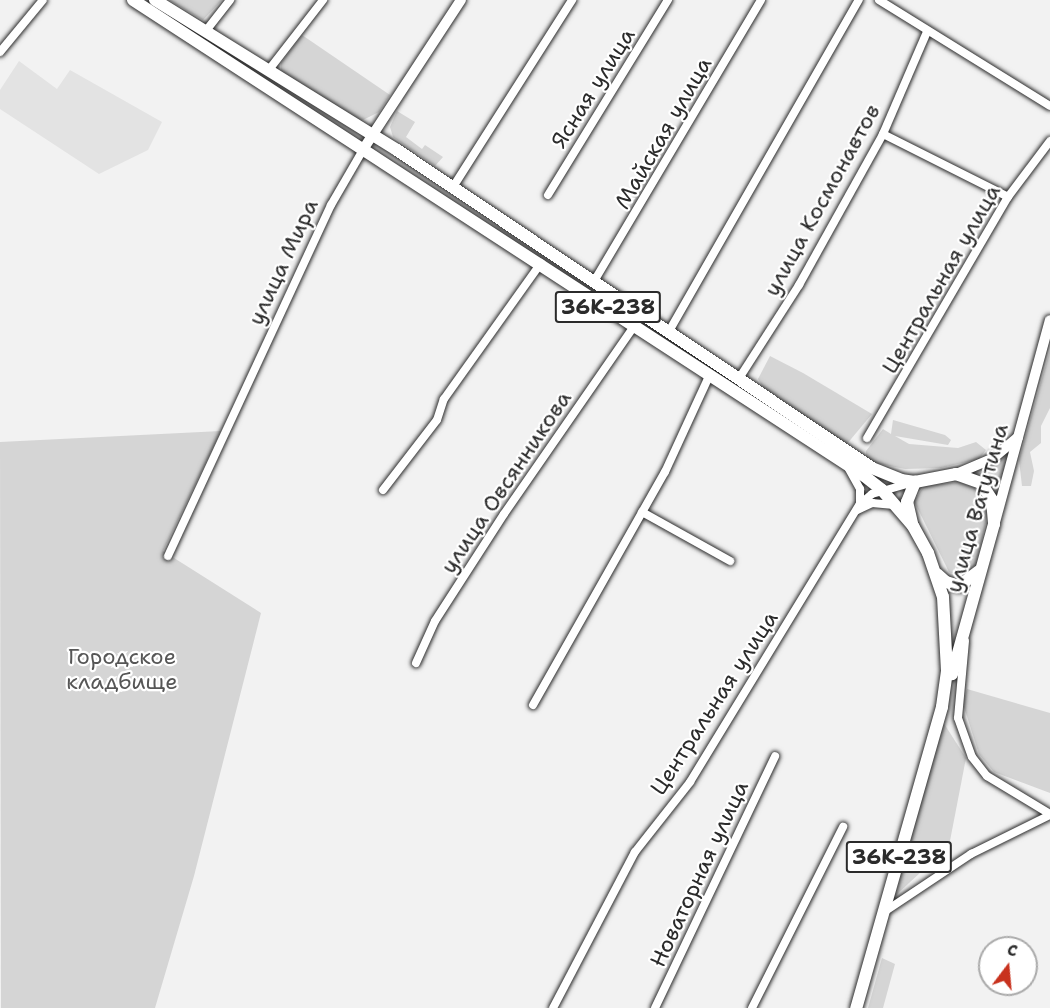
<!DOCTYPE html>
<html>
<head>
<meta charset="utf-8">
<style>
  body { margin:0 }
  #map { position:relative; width:1050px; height:1008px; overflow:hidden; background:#f2f2f2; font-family:"Shantell Sans",sans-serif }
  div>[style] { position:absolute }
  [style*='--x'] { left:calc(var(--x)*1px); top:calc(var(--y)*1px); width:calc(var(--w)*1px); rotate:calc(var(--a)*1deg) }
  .built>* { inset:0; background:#e3e3e3 }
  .green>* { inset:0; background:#d5d5d5 }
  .roads { filter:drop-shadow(0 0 2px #2b2b2b) drop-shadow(0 0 2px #2b2b2b) }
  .street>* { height:8px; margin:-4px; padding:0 4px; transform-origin:4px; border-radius:4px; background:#fff }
  .secondary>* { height:10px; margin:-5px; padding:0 5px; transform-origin:5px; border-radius:5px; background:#fff }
  .primary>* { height:12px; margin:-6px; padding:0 6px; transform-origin:6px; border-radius:6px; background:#fff }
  span { translate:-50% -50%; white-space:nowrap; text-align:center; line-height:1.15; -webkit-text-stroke:4.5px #fff; paint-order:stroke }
  .shield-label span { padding:2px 4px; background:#fff; border:2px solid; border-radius:4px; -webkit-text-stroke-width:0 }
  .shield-label { font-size:21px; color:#2b2b2b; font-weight:700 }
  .street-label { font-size:22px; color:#2b2b2b }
  .park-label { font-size:22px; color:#565656 }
  .north { position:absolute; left:978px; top:936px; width:60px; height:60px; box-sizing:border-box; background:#fff; border:2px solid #aaa; border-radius:50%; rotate:16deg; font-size:16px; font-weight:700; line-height:24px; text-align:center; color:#2b2b2b }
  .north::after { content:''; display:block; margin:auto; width:21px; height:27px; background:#c8321e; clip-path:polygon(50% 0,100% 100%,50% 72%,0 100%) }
</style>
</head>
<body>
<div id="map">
  <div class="built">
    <div style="clip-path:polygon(19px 61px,57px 89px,70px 70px,162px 122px,148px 150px,99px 174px,0 109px,0 90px)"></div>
  </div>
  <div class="green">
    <div style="clip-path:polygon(169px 0,222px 0,203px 20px)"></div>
    <div style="clip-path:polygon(302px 35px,390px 95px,379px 112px,361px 121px,281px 71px,281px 63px)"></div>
    <div style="clip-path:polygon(397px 111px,415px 122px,406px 137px,422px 149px,425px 145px,443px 157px,435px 166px,393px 137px,390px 127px)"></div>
    <div style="clip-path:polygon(1050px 350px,1050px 408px,1041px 426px,1041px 443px,1030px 452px,1034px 471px,1031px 486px,1022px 486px,1019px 460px)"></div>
    <div style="clip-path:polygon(770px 356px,803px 373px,872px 414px,846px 445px,763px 387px,758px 379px)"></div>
    <div style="clip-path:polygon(893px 420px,945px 435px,951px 440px,948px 445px,895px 436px,909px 444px,958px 448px,976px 442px,986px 450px,979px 459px,941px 468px,905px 469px,875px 463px,866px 458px,866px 451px,883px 429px,891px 434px)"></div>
    <div style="clip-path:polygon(221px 431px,163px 551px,261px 613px,194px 876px,155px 1008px,1px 1008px,0 442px)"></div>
    <div style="clip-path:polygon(1012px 450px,998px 499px,987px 481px,969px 473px)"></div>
    <div style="clip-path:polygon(959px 482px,975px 488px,988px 512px,977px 563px,962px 577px,949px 572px,914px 501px,924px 486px)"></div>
    <div style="clip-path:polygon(967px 689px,1050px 713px,1050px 793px,994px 772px,979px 754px,963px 704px)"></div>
    <div style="clip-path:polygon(943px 722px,966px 758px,949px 846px,895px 896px)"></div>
    <div style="clip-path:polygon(882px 958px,895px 964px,883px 1008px,868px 1008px)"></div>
  </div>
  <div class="roads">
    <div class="street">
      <div style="--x:879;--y:0;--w:201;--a:31.8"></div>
      <div style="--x:205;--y:32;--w:41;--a:-52"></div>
      <div style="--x:0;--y:52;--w:67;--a:-50.4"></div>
      <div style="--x:268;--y:71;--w:90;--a:-52.2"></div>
      <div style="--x:883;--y:134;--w:140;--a:26.7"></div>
      <div style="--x:453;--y:187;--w:222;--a:-57.5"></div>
      <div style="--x:548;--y:195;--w:229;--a:-58.4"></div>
      <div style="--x:593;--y:283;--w:329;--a:-59.3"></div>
      <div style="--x:668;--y:333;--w:384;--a:-60.2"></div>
      <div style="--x:738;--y:380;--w:113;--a:-57.3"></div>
      <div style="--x:799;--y:285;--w:173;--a:-60.9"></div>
      <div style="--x:883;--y:134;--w:111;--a:-66.7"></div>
      <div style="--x:867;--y:438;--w:279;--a:-59.7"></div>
      <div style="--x:1008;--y:197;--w:70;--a:-53.1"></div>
      <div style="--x:849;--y:469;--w:23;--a:61"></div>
      <div style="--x:860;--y:489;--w:15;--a:90"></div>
      <div style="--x:383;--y:490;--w:88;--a:-52.4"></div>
      <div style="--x:437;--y:420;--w:22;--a:-72"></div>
      <div style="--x:444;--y:399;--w:167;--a:-54.5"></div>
      <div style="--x:857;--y:510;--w:17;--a:-25"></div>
      <div style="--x:872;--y:503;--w:22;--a:5"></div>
      <div style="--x:642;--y:512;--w:101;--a:29.1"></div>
      <div style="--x:168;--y:556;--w:387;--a:-65.1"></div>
      <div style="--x:331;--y:205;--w:66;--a:-59.9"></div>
      <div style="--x:965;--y:641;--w:77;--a:95.2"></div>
      <div style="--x:958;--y:718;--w:41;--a:70.3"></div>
      <div style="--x:972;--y:757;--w:24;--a:52"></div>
      <div style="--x:987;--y:776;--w:74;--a:31.1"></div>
      <div style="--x:416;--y:663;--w:46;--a:-65.7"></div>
      <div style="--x:435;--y:621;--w:127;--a:-57.2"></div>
      <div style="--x:504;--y:514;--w:230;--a:-55.3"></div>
      <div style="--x:533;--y:705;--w:268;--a:-60.5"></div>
      <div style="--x:665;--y:472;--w:108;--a:-65.3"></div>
      <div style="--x:884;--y:912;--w:105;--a:-33.7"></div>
      <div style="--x:971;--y:854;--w:88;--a:-26.3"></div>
      <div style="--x:553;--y:1008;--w:176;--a:-62.3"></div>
      <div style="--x:635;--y:852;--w:89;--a:-51.8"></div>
      <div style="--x:690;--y:782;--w:326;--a:-58.6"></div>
      <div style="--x:860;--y:504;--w:16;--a:-40"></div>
      <div style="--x:872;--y:494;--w:40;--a:-16"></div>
      <div style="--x:655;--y:1008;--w:279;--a:-64.5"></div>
      <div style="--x:752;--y:1008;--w:203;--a:-63.3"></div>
    </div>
    <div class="secondary">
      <div style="--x:364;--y:148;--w:177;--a:-56.8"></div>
      <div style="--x:956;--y:474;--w:39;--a:-23"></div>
      <div style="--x:992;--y:459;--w:34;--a:-40"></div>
      <div style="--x:995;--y:522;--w:209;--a:-74.8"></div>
    </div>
    <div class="primary">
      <div style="--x:133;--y:0;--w:871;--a:33.05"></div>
      <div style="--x:863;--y:475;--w:24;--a:38"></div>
      <div style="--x:882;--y:490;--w:48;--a:49.3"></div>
      <div style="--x:913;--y:526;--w:31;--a:61"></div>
      <div style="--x:928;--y:553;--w:46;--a:71.2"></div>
      <div style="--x:943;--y:597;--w:74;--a:86.9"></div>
      <div style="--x:947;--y:671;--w:36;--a:98"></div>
      <div style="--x:942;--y:707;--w:313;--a:105.9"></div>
      <div style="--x:155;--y:0;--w:285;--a:31.8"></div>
      <div style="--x:397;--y:150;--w:572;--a:33.8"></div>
      <div style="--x:872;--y:468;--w:31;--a:22"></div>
      <div style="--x:901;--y:480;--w:14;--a:8"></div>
      <div style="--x:915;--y:482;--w:42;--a:-11"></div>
      <div style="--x:956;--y:474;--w:27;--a:20"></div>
      <div style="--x:981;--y:483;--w:20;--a:57"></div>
      <div style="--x:992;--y:500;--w:24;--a:85"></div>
      <div style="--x:994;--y:524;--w:156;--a:105.6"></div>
      <div style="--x:912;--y:523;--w:22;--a:-103"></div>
      <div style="--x:907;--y:502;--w:22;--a:-68"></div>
      <div style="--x:937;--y:574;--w:12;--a:42"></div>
      <div style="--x:946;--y:582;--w:14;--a:17"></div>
      <div style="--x:959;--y:586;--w:25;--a:-37"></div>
    </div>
  </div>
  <div class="shield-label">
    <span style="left:608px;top:307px">36К-238</span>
    <span style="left:899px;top:857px">36К-238</span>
  </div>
  <div class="street-label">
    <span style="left:593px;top:88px;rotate:-58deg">Ясная улица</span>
    <span style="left:663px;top:133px;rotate:-60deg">Майская улица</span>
    <span style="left:822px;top:200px;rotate:-61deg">улица Космонавтов</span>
    <span style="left:283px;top:262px;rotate:-65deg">улица Мира</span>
    <span style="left:941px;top:279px;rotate:-60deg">Центральная улица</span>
    <span style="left:506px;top:482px;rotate:-56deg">улица Овсянникова</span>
    <span style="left:977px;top:508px;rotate:-74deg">улица Ватутина</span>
    <span style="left:714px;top:703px;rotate:-57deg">Центральная улица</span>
    <span style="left:699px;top:874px;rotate:-65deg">Новаторная улица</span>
  </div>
  <div class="park-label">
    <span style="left:122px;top:669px">Городское<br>кладбище</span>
  </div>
  <div class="north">С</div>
</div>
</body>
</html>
